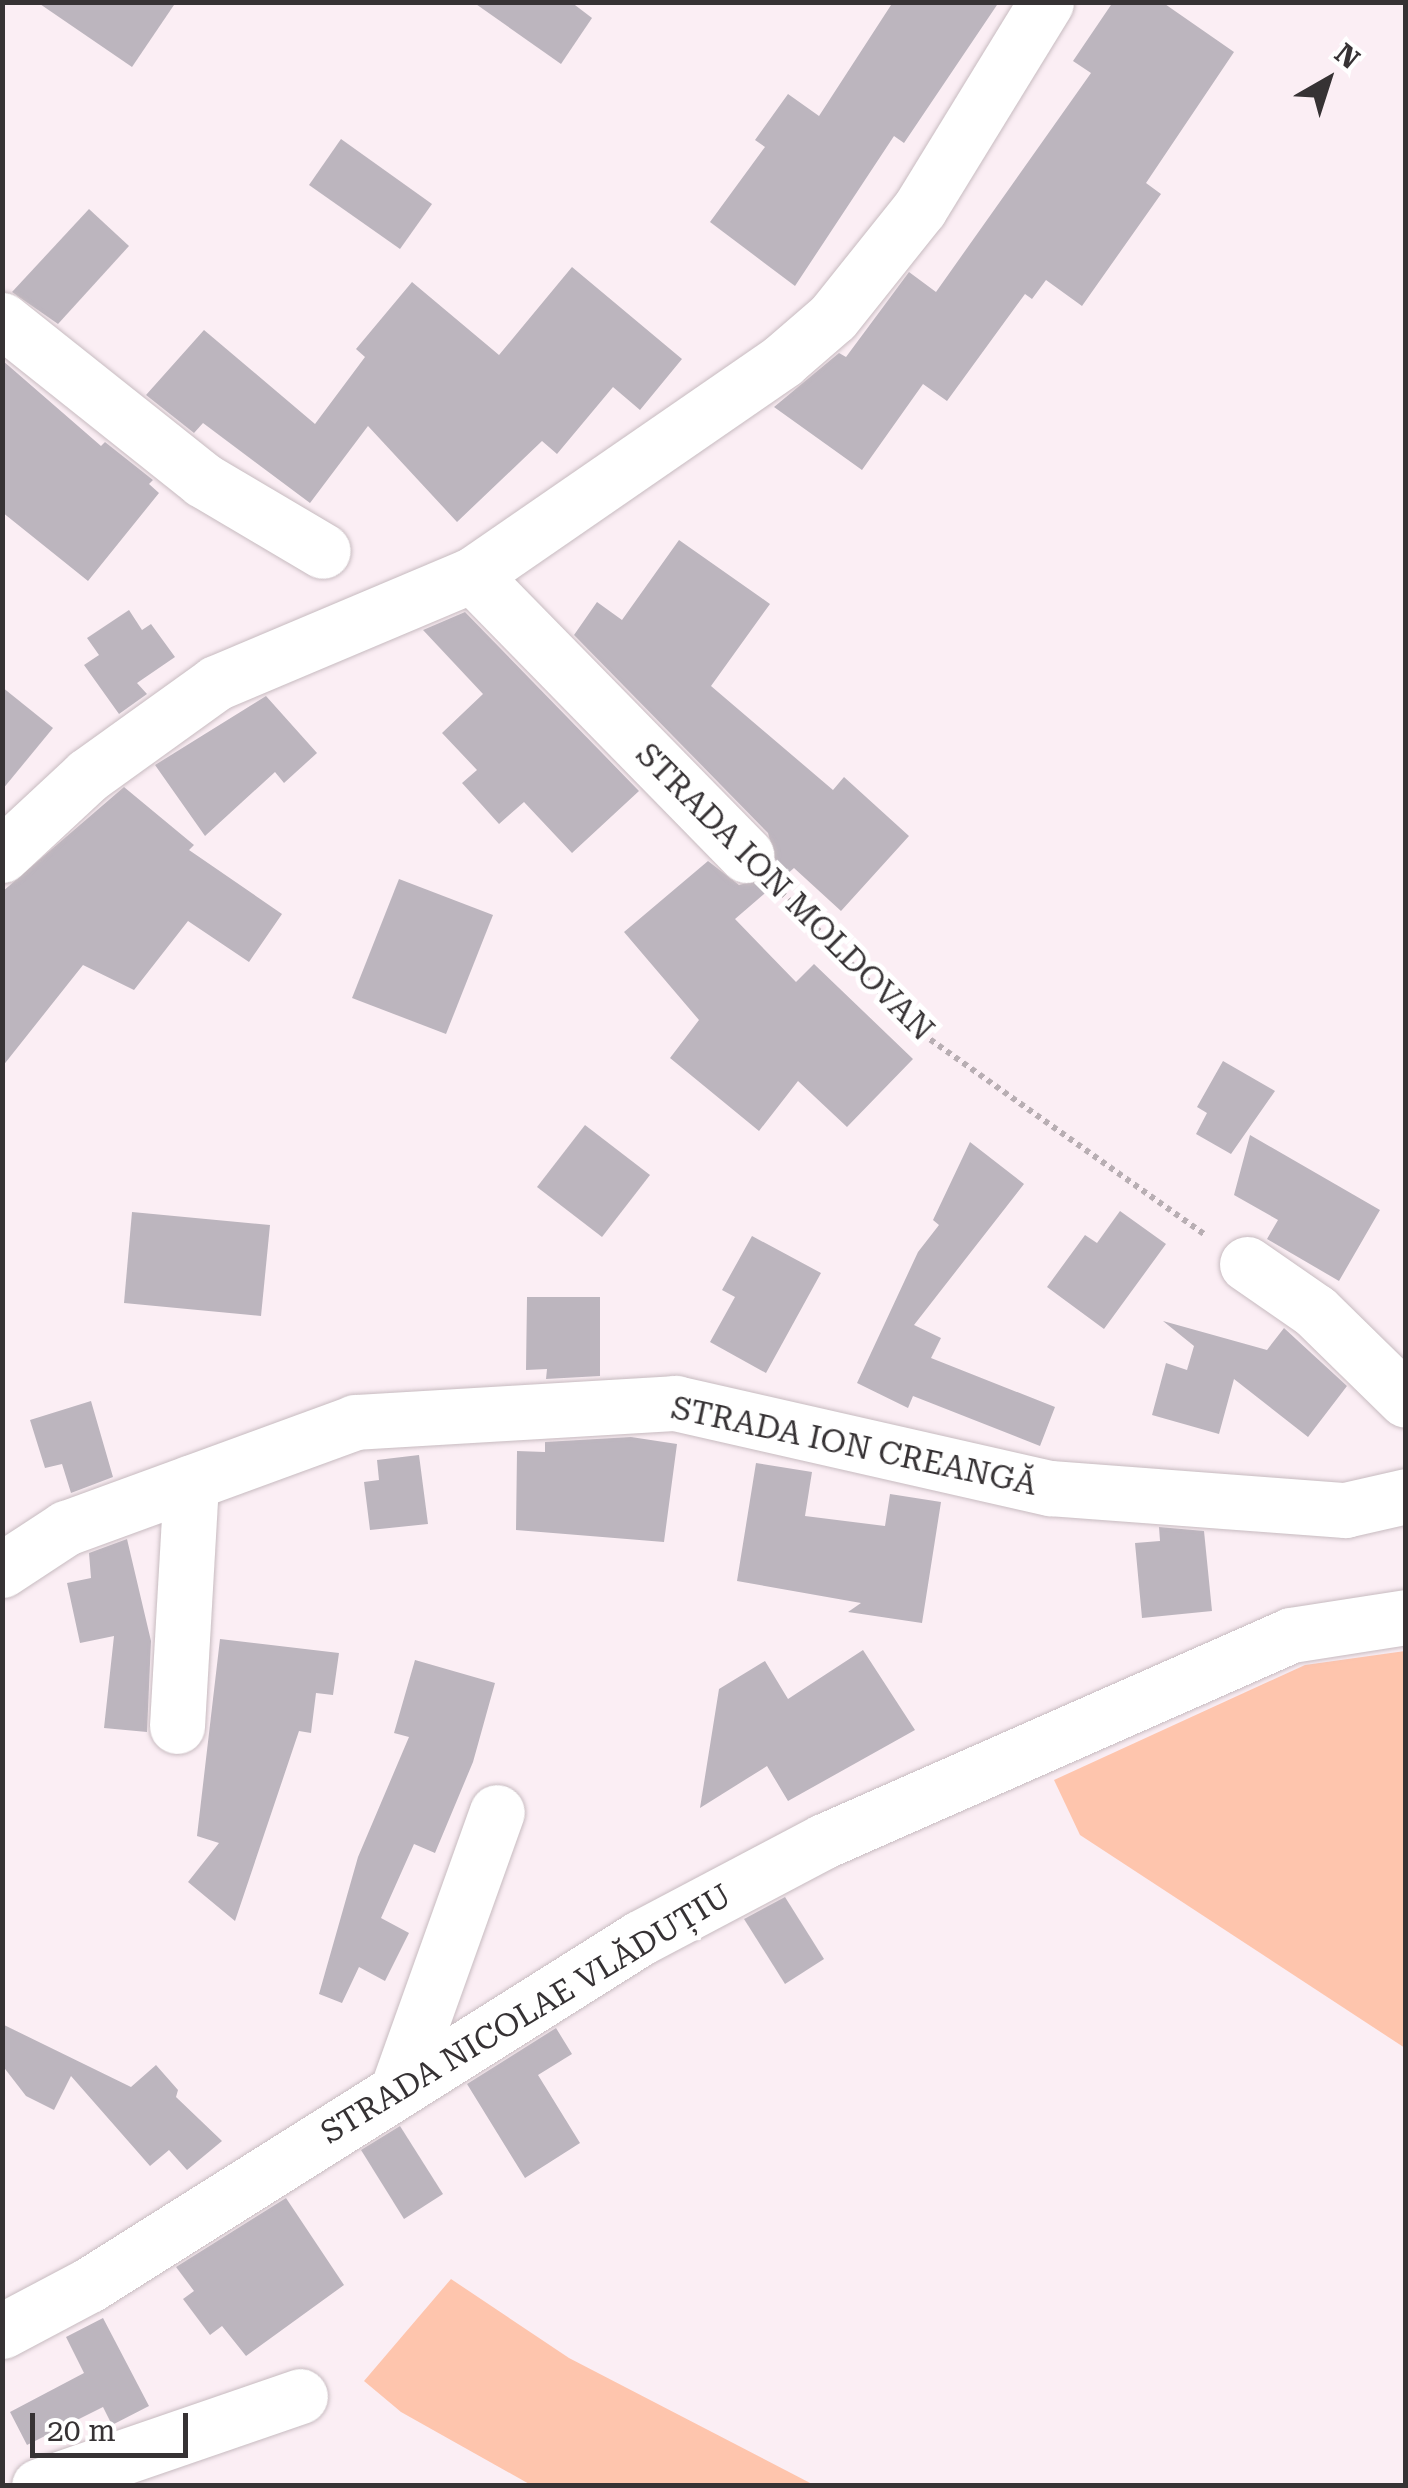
<!DOCTYPE html>
<html>
<head>
<meta charset="utf-8">
<style>
  body { margin:0 }
  #map { position:relative; width:1408px; height:2488px; overflow:hidden; background:#fbeef4; font-family:"Roboto Serif",serif }
  div>[style] { position:absolute }
  [style*='--x'] { left:calc(var(--x)*1px); top:calc(var(--y)*1px); width:calc(var(--w)*1px); rotate:calc(var(--a)*1deg) }
  .green>* { inset:0; background:#fec5ad }
  .building>* { inset:0; background:#bcb5be }
  .path>* { height:6px; margin-top:-3px; transform-origin:0; background:repeating-linear-gradient(90deg,#b8aeb3 0 5px,transparent 0 10px) }
  .roads { filter:drop-shadow(0 0 2px #c7bbc0) drop-shadow(0 0 2px #c7bbc0) }
  .minor>* { height:55px; margin:-27.5px; padding:0 27.5px; transform-origin:27.5px; border-radius:27.5px; background:#fff }
  span { translate:-50% -50%; white-space:nowrap; text-align:center; line-height:1.15; -webkit-text-stroke:10px #fff; paint-order:stroke }
  .street-label { font-size:32px; color:#363234 }
  .frame { position:absolute; inset:0; border:5px solid #363234; pointer-events:none }
  .north { position:absolute; left:1278px; top:30px; width:100px; height:100px; -webkit-text-stroke:8px #fff; paint-order:stroke; rotate:39deg; font-size:28px; font-weight:700; line-height:40px; text-align:center; color:#363234 }
  .north::after { content:''; display:block; margin:auto; width:35px; height:45px; background:#363234; clip-path:polygon(50% 0,100% 100%,50% 72%,0 100%) }
  .scale { position:absolute; left:30px; top:2413px; width:158px; height:45px; box-sizing:border-box; border:5px solid #363234; border-top:0; padding-left:12px; font-size:30px; line-height:35px; white-space:nowrap; color:#363234; -webkit-text-stroke:8px #fff; paint-order:stroke }
</style>
</head>
<body>
<div id="map">
  <div class="green">
    <div style="clip-path:polygon(1405px 1651px,1406px 1651px,1405px 2048px,1080px 1835px,1054px 1780px,1305px 1665px)"></div>
    <div style="clip-path:polygon(451px 2279px,569px 2358px,814px 2485px,531px 2485px,401px 2412px,364px 2381px)"></div>
  </div>
  <div class="building">
    <div style="clip-path:polygon(37px 2px,176px 2px,132px 67px)"></div>
    <div style="clip-path:polygon(473px 2px,571px 2px,592px 18px,561px 64px)"></div>
    <div style="clip-path:polygon(893px 2px,999px 2px,904px 143px,894px 136px,795px 286px,710px 222px,765px 147px,755px 140px,788px 94px,819px 116px)"></div>
    <div style="clip-path:polygon(1113px 2px,1162px 2px,1234px 52px,1146px 183px,1161px 194px,1082px 306px,1046px 280px,1032px 299px,1025px 294px,947px 401px,923px 384px,862px 470px,774px 407px,839px 353px,846px 357px,909px 272px,936px 292px,1091px 73px,1073px 61px)"></div>
    <div style="clip-path:polygon(341px 139px,432px 204px,400px 249px,309px 185px)"></div>
    <div style="clip-path:polygon(89px 209px,129px 246px,58px 324px,12px 292px)"></div>
    <div style="clip-path:polygon(572px 267px,682px 359px,640px 410px,613px 387px,557px 454px,542px 441px,457px 522px,368px 426px,310px 503px,203px 423px,194px 433px,146px 395px,204px 330px,315px 424px,365px 357px,356px 349px,412px 282px,499px 355px)"></div>
    <div style="clip-path:polygon(2px 360px,101px 446px,105px 442px,153px 480px,149px 484px,159px 493px,88px 581px,2px 512px)"></div>
    <div style="clip-path:polygon(679px 540px,770px 604px,711px 686px,833px 790px,844px 777px,909px 836px,841px 911px,794px 868px,735px 919px,796px 982px,814px 964px,913px 1059px,847px 1127px,798px 1081px,759px 1131px,670px 1058px,699px 1020px,624px 932px,708px 861px,739px 885px,767px 878px,776px 862px,768px 833px,574px 635px,597px 602px,622px 620px)"></div>
    <div style="clip-path:polygon(129px 610px,142px 630px,151px 624px,175px 657px,137px 683px,147px 694px,119px 714px,84px 665px,99px 655px,87px 638px)"></div>
    <div style="clip-path:polygon(465px 612px,639px 791px,572px 853px,524px 802px,499px 824px,462px 783px,477px 770px,442px 733px,483px 694px,423px 630px)"></div>
    <div style="clip-path:polygon(2px 687px,53px 728px,2px 790px)"></div>
    <div style="clip-path:polygon(266px 696px,317px 753px,284px 783px,275px 772px,205px 836px,155px 765px)"></div>
    <div style="clip-path:polygon(124px 787px,194px 845px,189px 850px,282px 914px,249px 962px,188px 921px,134px 990px,83px 965px,2px 1067px,2px 892px)"></div>
    <div style="clip-path:polygon(399px 879px,493px 915px,446px 1034px,352px 998px)"></div>
    <div style="clip-path:polygon(1223px 1061px,1275px 1091px,1231px 1154px,1196px 1134px,1207px 1113px,1197px 1107px)"></div>
    <div style="clip-path:polygon(585px 1125px,650px 1175px,602px 1237px,537px 1187px)"></div>
    <div style="clip-path:polygon(1250px 1135px,1380px 1210px,1339px 1281px,1267px 1239px,1278px 1220px,1234px 1195px)"></div>
    <div style="clip-path:polygon(970px 1142px,1024px 1184px,914px 1325px,941px 1338px,931px 1358px,1055px 1407px,1040px 1446px,913px 1396px,908px 1408px,857px 1383px,918px 1252px,939px 1225px,933px 1220px)"></div>
    <div style="clip-path:polygon(1120px 1211px,1166px 1244px,1104px 1329px,1047px 1287px,1085px 1235px,1097px 1243px)"></div>
    <div style="clip-path:polygon(132px 1212px,270px 1225px,261px 1316px,124px 1303px)"></div>
    <div style="clip-path:polygon(752px 1236px,821px 1273px,766px 1373px,710px 1342px,735px 1297px,722px 1290px)"></div>
    <div style="clip-path:polygon(527px 1297px,600px 1297px,600px 1376px,546px 1379px,547px 1369px,526px 1370px)"></div>
    <div style="clip-path:polygon(1163px 1321px,1267px 1350px,1284px 1328px,1347px 1386px,1308px 1437px,1234px 1379px,1219px 1434px,1152px 1415px,1166px 1363px,1187px 1370px,1194px 1346px)"></div>
    <div style="clip-path:polygon(91px 1401px,113px 1477px,71px 1493px,62px 1464px,45px 1468px,30px 1420px)"></div>
    <div style="clip-path:polygon(631px 1437px,677px 1444px,664px 1542px,516px 1530px,517px 1451px,545px 1452px,545px 1442px)"></div>
    <div style="clip-path:polygon(419px 1455px,428px 1524px,370px 1530px,364px 1482px,379px 1480px,377px 1460px)"></div>
    <div style="clip-path:polygon(756px 1463px,812px 1472px,805px 1516px,885px 1526px,890px 1494px,941px 1502px,922px 1623px,848px 1612px,861px 1603px,737px 1581px)"></div>
    <div style="clip-path:polygon(1159px 1527px,1204px 1531px,1212px 1611px,1142px 1618px,1135px 1543px,1160px 1541px)"></div>
    <div style="clip-path:polygon(127px 1539px,151px 1641px,147px 1732px,104px 1728px,114px 1636px,80px 1643px,67px 1583px,91px 1578px,89px 1553px)"></div>
    <div style="clip-path:polygon(220px 1639px,339px 1653px,333px 1695px,316px 1693px,311px 1733px,299px 1731px,235px 1921px,188px 1882px,219px 1843px,197px 1836px)"></div>
    <div style="clip-path:polygon(863px 1650px,915px 1730px,788px 1801px,767px 1766px,700px 1808px,719px 1689px,765px 1661px,788px 1699px)"></div>
    <div style="clip-path:polygon(415px 1660px,495px 1683px,473px 1762px,435px 1853px,414px 1844px,381px 1918px,409px 1933px,385px 1981px,359px 1967px,342px 2003px,319px 1994px,358px 1857px,409px 1737px,394px 1733px)"></div>
    <div style="clip-path:polygon(785px 1897px,824px 1959px,785px 1984px,744px 1919px)"></div>
    <div style="clip-path:polygon(2px 2024px,131px 2087px,156px 2065px,178px 2090px,176px 2097px,222px 2141px,187px 2170px,169px 2150px,150px 2166px,71px 2076px,54px 2110px,26px 2096px,2px 2065px)"></div>
    <div style="clip-path:polygon(556px 2028px,572px 2054px,538px 2075px,580px 2143px,525px 2178px,467px 2084px)"></div>
    <div style="clip-path:polygon(400px 2126px,443px 2194px,404px 2219px,361px 2150px)"></div>
    <div style="clip-path:polygon(286px 2198px,344px 2285px,246px 2356px,222px 2326px,210px 2335px,183px 2299px,194px 2291px,176px 2267px)"></div>
    <div style="clip-path:polygon(103px 2318px,149px 2406px,112px 2425px,103px 2407px,27px 2445px,10px 2412px,84px 2373px,66px 2337px)"></div>
  </div>
  <div class="path">
    <div style="--x:781;--y:892;--w:190;--a:45.6"></div>
    <div style="--x:914;--y:1028;--w:357;--a:35.4"></div>
  </div>
  <div class="roads">
    <div class="minor">
      <div style="--x:2;--y:320;--w:257;--a:38.5"></div>
      <div style="--x:203;--y:480;--w:139;--a:30.6"></div>
      <div style="--x:472;--y:575;--w:392;--a:45.6"></div>
      <div style="--x:2;--y:855;--w:117;--a:-42.9"></div>
      <div style="--x:88;--y:775;--w:158;--a:-35.7"></div>
      <div style="--x:216;--y:683;--w:278;--a:-22.9"></div>
      <div style="--x:472;--y:575;--w:377;--a:-34.6"></div>
      <div style="--x:782;--y:361;--w:67;--a:-40.8"></div>
      <div style="--x:833;--y:317;--w:139;--a:-51.4"></div>
      <div style="--x:920;--y:208;--w:241;--a:-58.5"></div>
      <div style="--x:1247;--y:1264;--w:83;--a:34.7"></div>
      <div style="--x:1315;--y:1311;--w:127;--a:44.4"></div>
      <div style="--x:2;--y:1570;--w:77;--a:-33.3"></div>
      <div style="--x:66;--y:1528;--w:308;--a:-20.1"></div>
      <div style="--x:355;--y:1422;--w:321;--a:-3.4"></div>
      <div style="--x:675;--y:1403;--w:385;--a:12.8"></div>
      <div style="--x:1050;--y:1488;--w:296;--a:4.3"></div>
      <div style="--x:1345;--y:1510;--w:63;--a:-12.9"></div>
      <div style="--x:177;--y:1726;--w:244;--a:-86.7"></div>
      <div style="--x:398;--y:2088;--w:293;--a:-70.3"></div>
      <div style="--x:2;--y:2331;--w:98;--a:-27.9"></div>
      <div style="--x:89;--y:2285;--w:651;--a:-32.2"></div>
      <div style="--x:640;--y:1938;--w:208;--a:-27.8"></div>
      <div style="--x:824;--y:1841;--w:510;--a:-23.8"></div>
      <div style="--x:1291;--y:1635;--w:116;--a:-8.9"></div>
      <div style="--x:39;--y:2486;--w:276;--a:-19"></div>
    </div>
  </div>
  <div class="street-label">
    <span style="left:785px;top:892px;rotate:45deg">STRADA ION MOLDOVAN</span>
    <span style="left:854px;top:1446px;rotate:12deg">STRADA ION CREANGĂ</span>
    <span style="left:526px;top:2014px;rotate:-31deg">STRADA NICOLAE VLĂDUȚIU</span>
  </div>
  <div class="frame"></div>
  <div class="north">N</div>
  <div class="scale">20 m</div>
</div>
</body>
</html>
